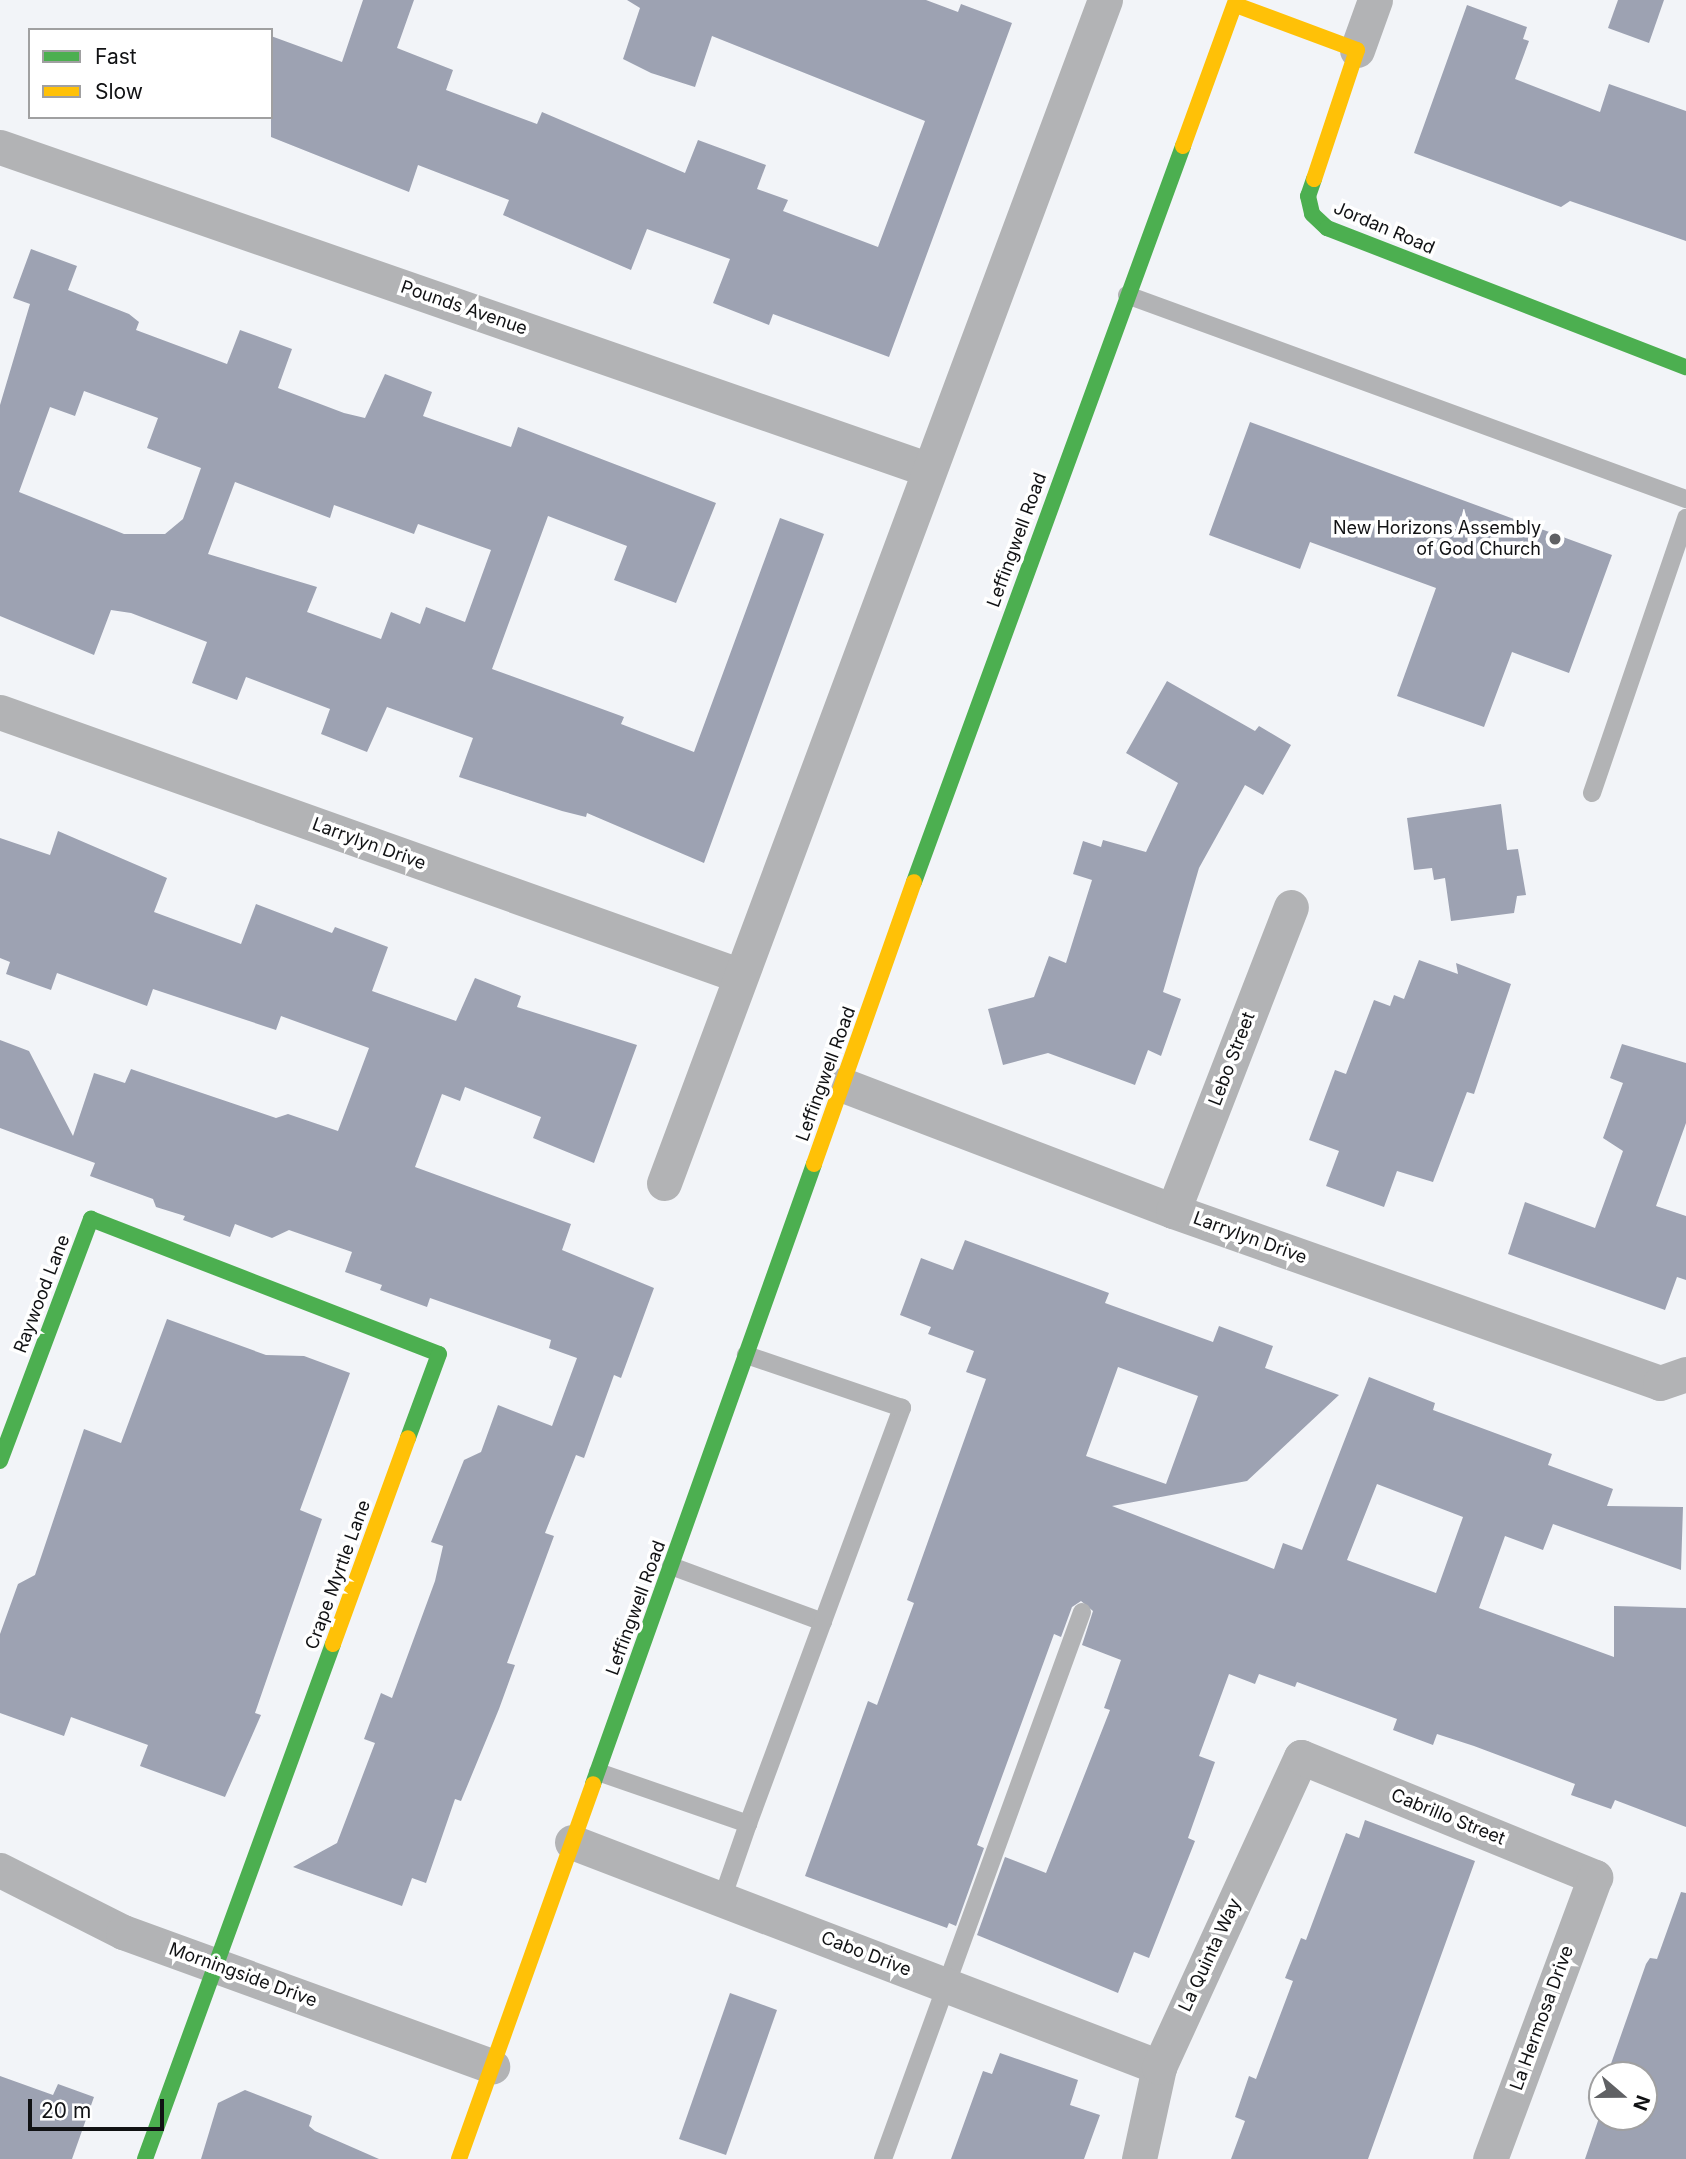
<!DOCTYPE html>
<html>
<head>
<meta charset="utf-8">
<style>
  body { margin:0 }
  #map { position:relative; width:1686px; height:2159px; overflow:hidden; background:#f2f4f8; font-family:Inter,sans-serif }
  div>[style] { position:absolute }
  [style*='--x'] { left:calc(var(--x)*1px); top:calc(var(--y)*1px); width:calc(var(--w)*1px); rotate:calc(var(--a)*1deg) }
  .building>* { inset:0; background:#9da2b2 }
  .lane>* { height:18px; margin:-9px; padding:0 9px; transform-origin:9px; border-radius:9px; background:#b2b3b5 }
  .street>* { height:35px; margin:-17.5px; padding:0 17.5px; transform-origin:17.5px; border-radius:17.5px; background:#b2b3b5 }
  .fast>* { height:16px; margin:-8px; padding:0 8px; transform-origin:8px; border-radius:8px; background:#4caf50 }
  .slow>* { height:16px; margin:-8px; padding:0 8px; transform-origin:8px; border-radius:8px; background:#ffc107 }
  .dots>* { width:19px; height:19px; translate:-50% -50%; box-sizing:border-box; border:4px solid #fff; border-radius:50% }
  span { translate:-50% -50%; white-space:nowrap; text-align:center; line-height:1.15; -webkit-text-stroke:7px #fff; paint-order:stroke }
  .street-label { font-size:18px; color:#111214 }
  .poi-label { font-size:18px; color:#111214 }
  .right { translate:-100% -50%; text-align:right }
  .legend { position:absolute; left:28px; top:28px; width:245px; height:91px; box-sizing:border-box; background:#fff; border:2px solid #a0a0a1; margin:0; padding:9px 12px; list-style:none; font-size:21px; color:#111214 }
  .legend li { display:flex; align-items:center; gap:14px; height:35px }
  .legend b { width:35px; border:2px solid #a0a0a1 }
  .north { position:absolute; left:1588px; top:2061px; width:70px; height:70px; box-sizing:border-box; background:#fff; border:2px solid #a0a0a1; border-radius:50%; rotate:110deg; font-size:19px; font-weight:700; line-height:28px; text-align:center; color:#111214 }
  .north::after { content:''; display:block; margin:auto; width:24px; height:32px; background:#606164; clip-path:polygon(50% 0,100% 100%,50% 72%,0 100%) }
  .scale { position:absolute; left:28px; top:2099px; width:136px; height:32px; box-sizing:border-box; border:4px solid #111214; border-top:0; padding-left:9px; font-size:21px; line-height:24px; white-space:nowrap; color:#111214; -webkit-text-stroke:5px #fff; paint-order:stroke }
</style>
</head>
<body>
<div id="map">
  <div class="building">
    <div style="clip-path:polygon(363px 0,414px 0,397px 48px,453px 70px,446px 90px,537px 124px,542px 112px,685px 173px,698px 140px,766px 165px,757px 189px,788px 200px,783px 211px,878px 247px,925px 121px,712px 36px,695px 87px,651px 73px,623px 59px,640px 8px,627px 0,926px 0,958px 12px,961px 4px,1012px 23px,889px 357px,773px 314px,769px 325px,713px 303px,730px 259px,647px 229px,631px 270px,503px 215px,509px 200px,418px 165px,409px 192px,271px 137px,271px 36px,342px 62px)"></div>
    <div style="clip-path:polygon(1618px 0,1664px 0,1649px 43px,1608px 28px)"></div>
    <div style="clip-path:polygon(1467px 5px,1527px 27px,1523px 39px,1529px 41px,1515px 79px,1600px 112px,1609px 84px,1686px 111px,1686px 241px,1570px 201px,1561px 207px,1414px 153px)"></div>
    <div style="clip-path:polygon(evenodd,31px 249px,77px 266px,68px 290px,129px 314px,139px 322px,136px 330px,227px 364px,240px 330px,292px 349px,278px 388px,344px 413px,365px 418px,385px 374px,432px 392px,423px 416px,511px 447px,518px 427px,716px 503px,676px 603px,614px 580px,627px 546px,548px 516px,492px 669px,624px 717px,621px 724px,694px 752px,780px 518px,824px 534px,704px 863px,587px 813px,586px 817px,562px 811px,459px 777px,473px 738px,387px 707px,367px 752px,321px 734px,330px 709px,246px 677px,237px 700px,192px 683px,207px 642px,131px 613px,111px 610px,94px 655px,0 616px,0 405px,30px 304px,13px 298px,31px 249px,84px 391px,158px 418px,147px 448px,201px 468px,183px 519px,165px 534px,124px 534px,19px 492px,50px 407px,75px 416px,84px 391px,31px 249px,235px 482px,330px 518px,334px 505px,414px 534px,418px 524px,491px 550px,465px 622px,426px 607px,420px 624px,391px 612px,381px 639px,307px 612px,317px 587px,208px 554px,235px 482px)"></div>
    <div style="clip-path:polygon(1250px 422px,1612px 555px,1569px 673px,1512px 652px,1484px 727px,1397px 696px,1436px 588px,1310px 542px,1300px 569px,1209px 535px)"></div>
    <div style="clip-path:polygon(1167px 681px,1255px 731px,1259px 726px,1291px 745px,1263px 795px,1245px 785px,1199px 868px,1163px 992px,1181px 999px,1161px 1056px,1148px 1050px,1135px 1085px,1048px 1053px,1003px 1065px,988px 1009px,1034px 997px,1049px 956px,1066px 963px,1092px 880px,1073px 874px,1083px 841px,1101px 847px,1103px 840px,1146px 852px,1178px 783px,1126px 753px)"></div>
    <div style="clip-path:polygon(1501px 804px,1507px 850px,1518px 849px,1526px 895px,1517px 896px,1514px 913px,1451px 921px,1445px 878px,1434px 880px,1432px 868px,1414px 870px,1407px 818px)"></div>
    <div style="clip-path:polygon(58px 831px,167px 878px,154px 912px,241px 944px,256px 904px,332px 933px,335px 927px,388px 947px,372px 991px,456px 1021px,475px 978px,521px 996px,517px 1007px,637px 1045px,594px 1163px,533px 1138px,541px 1117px,465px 1087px,460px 1101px,442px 1094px,415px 1167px,571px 1224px,562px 1250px,654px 1288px,621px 1378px,614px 1375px,584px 1458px,576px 1455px,545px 1533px,554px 1536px,507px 1663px,515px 1665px,499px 1709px,461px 1801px,455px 1799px,426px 1883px,412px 1878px,402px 1906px,293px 1867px,337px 1843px,375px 1743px,364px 1739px,381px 1693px,392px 1698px,435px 1581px,443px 1546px,431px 1542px,464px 1460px,481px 1452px,498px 1405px,552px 1426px,577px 1358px,549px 1348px,551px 1340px,430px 1298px,427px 1307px,380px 1290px,382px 1285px,345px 1272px,352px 1252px,289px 1230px,272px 1238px,235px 1224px,230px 1237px,183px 1220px,185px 1216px,156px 1207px,153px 1199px,90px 1176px,95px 1163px,0 1128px,0 1040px,29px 1051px,73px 1136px,94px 1073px,125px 1083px,131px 1069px,276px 1118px,288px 1114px,338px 1131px,369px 1048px,281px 1016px,276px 1030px,153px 989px,147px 1006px,57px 973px,51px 990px,6px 974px,10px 962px,0 958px,0 838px,50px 855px)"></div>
    <div style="clip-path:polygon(1419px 960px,1458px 974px,1456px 963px,1511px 984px,1474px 1094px,1467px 1092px,1433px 1182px,1397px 1171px,1384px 1207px,1326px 1186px,1339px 1151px,1309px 1140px,1335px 1070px,1346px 1074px,1374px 1000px,1390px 1006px,1394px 995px,1404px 999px)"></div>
    <div style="clip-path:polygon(1622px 1044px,1686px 1063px,1686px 1123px,1656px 1206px,1686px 1216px,1686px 1280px,1677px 1277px,1665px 1310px,1508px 1254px,1525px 1202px,1595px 1228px,1623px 1151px,1603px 1138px,1623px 1083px,1610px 1078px)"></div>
    <div style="clip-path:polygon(evenodd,965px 1240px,1109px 1293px,1105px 1303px,1213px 1342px,1219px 1326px,1273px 1346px,1265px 1368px,1339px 1395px,1247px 1481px,1112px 1506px,1274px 1569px,1283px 1543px,1302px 1550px,1369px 1377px,1435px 1403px,1433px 1410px,1552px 1454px,1548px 1465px,1613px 1489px,1607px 1506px,1683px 1507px,1681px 1570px,1553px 1524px,1543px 1550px,1505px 1536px,1479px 1608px,1614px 1657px,1614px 1606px,1686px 1608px,1686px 1827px,1615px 1800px,1611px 1809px,1571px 1795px,1575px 1784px,1474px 1746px,1437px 1734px,1433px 1745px,1393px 1730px,1397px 1719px,1297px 1682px,1295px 1687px,1259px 1674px,1255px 1684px,1229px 1674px,1199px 1756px,1215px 1762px,1188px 1838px,1195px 1841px,1149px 1958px,1134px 1952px,1118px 1993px,977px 1935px,1005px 1857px,1046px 1873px,1110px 1710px,1104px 1708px,1121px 1660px,1082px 1645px,1093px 1611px,1081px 1601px,1072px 1607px,1061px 1637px,1054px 1634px,977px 1845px,984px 1848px,956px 1926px,949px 1923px,947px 1928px,805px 1876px,868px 1701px,877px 1705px,914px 1603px,907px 1600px,986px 1379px,966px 1372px,974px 1351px,928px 1334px,931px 1327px,900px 1315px,921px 1258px,953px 1270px,965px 1240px,1118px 1367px,1198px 1396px,1166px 1484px,1086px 1456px,1118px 1367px,965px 1240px,1377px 1484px,1463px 1517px,1436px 1593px,1347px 1560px,1377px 1484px)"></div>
    <div style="clip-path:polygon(167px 1319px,266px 1355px,304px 1356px,350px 1373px,300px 1510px,322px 1519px,255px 1713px,261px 1715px,225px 1797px,140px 1766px,148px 1745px,71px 1717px,64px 1736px,0 1713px,0 1634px,18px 1584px,35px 1575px,84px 1429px,121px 1443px)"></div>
    <div style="clip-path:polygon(1365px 1820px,1475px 1861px,1368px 2159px,1231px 2159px,1245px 2121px,1235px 2117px,1249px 2076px,1256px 2079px,1293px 1981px,1285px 1978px,1301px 1938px,1306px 1940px,1346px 1833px,1359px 1838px)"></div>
    <div style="clip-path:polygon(1681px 1892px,1686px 1893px,1686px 2159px,1585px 2159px,1602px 2109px,1602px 2117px,1644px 2117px,1644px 2075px,1607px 2075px,1646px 1964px,1650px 1958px,1657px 1959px)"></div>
    <div style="clip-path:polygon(730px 1993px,777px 2010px,726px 2155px,679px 2139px)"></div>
    <div style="clip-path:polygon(1000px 2053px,1078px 2080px,1070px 2105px,1100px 2115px,1084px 2159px,951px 2159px,983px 2071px,992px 2074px)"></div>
    <div style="clip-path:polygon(0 2076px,53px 2095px,58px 2084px,94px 2097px,72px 2159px,0 2159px)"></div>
    <div style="clip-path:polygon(245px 2090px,312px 2116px,309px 2126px,315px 2131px,379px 2159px,201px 2159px,218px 2103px)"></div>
  </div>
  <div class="lane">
    <div style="--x:1127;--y:295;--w:595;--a:20.05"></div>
    <div style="--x:1592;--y:793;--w:291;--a:-71.1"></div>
    <div style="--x:671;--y:1566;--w:162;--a:20.2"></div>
    <div style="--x:598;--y:1772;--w:159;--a:19.1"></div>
    <div style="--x:748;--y:1824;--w:444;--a:-69.7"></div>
    <div style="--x:902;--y:1408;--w:165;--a:-161.2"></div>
    <div style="--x:722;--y:1899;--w:79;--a:-70.9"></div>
    <div style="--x:883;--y:2159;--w:582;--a:-70.01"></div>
  </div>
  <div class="street">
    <div style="--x:1357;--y:50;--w:53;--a:-70.2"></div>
    <div style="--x:0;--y:147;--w:981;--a:19.16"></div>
    <div style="--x:0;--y:712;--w:783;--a:19.61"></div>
    <div style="--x:843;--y:1085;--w:353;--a:20.9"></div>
    <div style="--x:1173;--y:1211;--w:516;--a:19.45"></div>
    <div style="--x:1660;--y:1383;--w:28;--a:-19"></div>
    <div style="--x:664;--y:1183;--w:1263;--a:-69.56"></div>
    <div style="--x:1173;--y:1211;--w:326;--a:-68.8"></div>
    <div style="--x:572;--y:1842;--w:629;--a:20.97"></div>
    <div style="--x:0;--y:1870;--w:138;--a:26.8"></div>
    <div style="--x:123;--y:1932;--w:393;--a:20"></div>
    <div style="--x:1139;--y:2159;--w:94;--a:-77.7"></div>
    <div style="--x:1159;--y:2067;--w:341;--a:-65.4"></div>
    <div style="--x:1301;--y:1757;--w:318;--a:22.2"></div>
    <div style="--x:1595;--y:1877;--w:301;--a:110.4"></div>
  </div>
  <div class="fast">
    <div style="--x:1314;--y:179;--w:18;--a:109"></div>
    <div style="--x:1308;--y:196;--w:18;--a:77"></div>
    <div style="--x:1312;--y:214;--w:21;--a:43"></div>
    <div style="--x:1327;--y:228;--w:385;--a:21.2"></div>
    <div style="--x:914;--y:882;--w:784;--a:-69.92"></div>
    <div style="--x:0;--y:1461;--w:259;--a:-69.4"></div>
    <div style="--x:91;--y:1219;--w:373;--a:21.2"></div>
    <div style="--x:439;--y:1354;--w:90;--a:110.3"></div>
    <div style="--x:593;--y:1784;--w:658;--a:-70.38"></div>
    <div style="--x:145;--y:2159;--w:548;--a:-69.95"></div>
  </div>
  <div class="slow">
    <div style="--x:1236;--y:5;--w:129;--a:20.4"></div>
    <div style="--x:1357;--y:50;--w:136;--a:108.4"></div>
    <div style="--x:1183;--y:146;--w:155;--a:-70"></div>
    <div style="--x:814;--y:1164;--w:299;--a:-70.5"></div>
    <div style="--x:333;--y:1644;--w:219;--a:-70"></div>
    <div style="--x:459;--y:2159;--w:398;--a:-70.3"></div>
  </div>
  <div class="dots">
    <div style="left:1555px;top:539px;background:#606164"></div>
  </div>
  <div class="street-label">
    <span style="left:1384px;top:228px;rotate:23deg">Jordan Road</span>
    <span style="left:464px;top:308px;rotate:19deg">Pounds Avenue</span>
    <span style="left:1017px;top:540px;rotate:-70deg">Leffingwell Road</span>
    <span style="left:369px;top:844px;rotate:20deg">Larrylyn Drive</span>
    <span style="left:1232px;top:1059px;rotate:-69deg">Lebo Street</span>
    <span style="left:826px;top:1074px;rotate:-70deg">Leffingwell Road</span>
    <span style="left:1250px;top:1238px;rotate:20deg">Larrylyn Drive</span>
    <span style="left:42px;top:1294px;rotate:-69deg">Raywood Lane</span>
    <span style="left:338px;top:1575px;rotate:-70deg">Crape Myrtle Lane</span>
    <span style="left:636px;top:1608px;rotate:-70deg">Leffingwell Road</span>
    <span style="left:1448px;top:1817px;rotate:22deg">Cabrillo Street</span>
    <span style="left:866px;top:1954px;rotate:21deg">Cabo Drive</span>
    <span style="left:1210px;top:1955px;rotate:-65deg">La Quinta Way</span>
    <span style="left:243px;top:1975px;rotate:20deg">Morningside Drive</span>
    <span style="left:1542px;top:2018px;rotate:-70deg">La Hermosa Drive</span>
  </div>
  <div class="poi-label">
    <span class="right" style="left:1541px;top:539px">New Horizons Assembly<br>of God Church</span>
  </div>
  <ul class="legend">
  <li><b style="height:9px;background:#4caf50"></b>Fast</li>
  <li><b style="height:9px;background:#ffc107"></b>Slow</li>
  </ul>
  <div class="north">N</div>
  <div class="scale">20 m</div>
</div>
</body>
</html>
